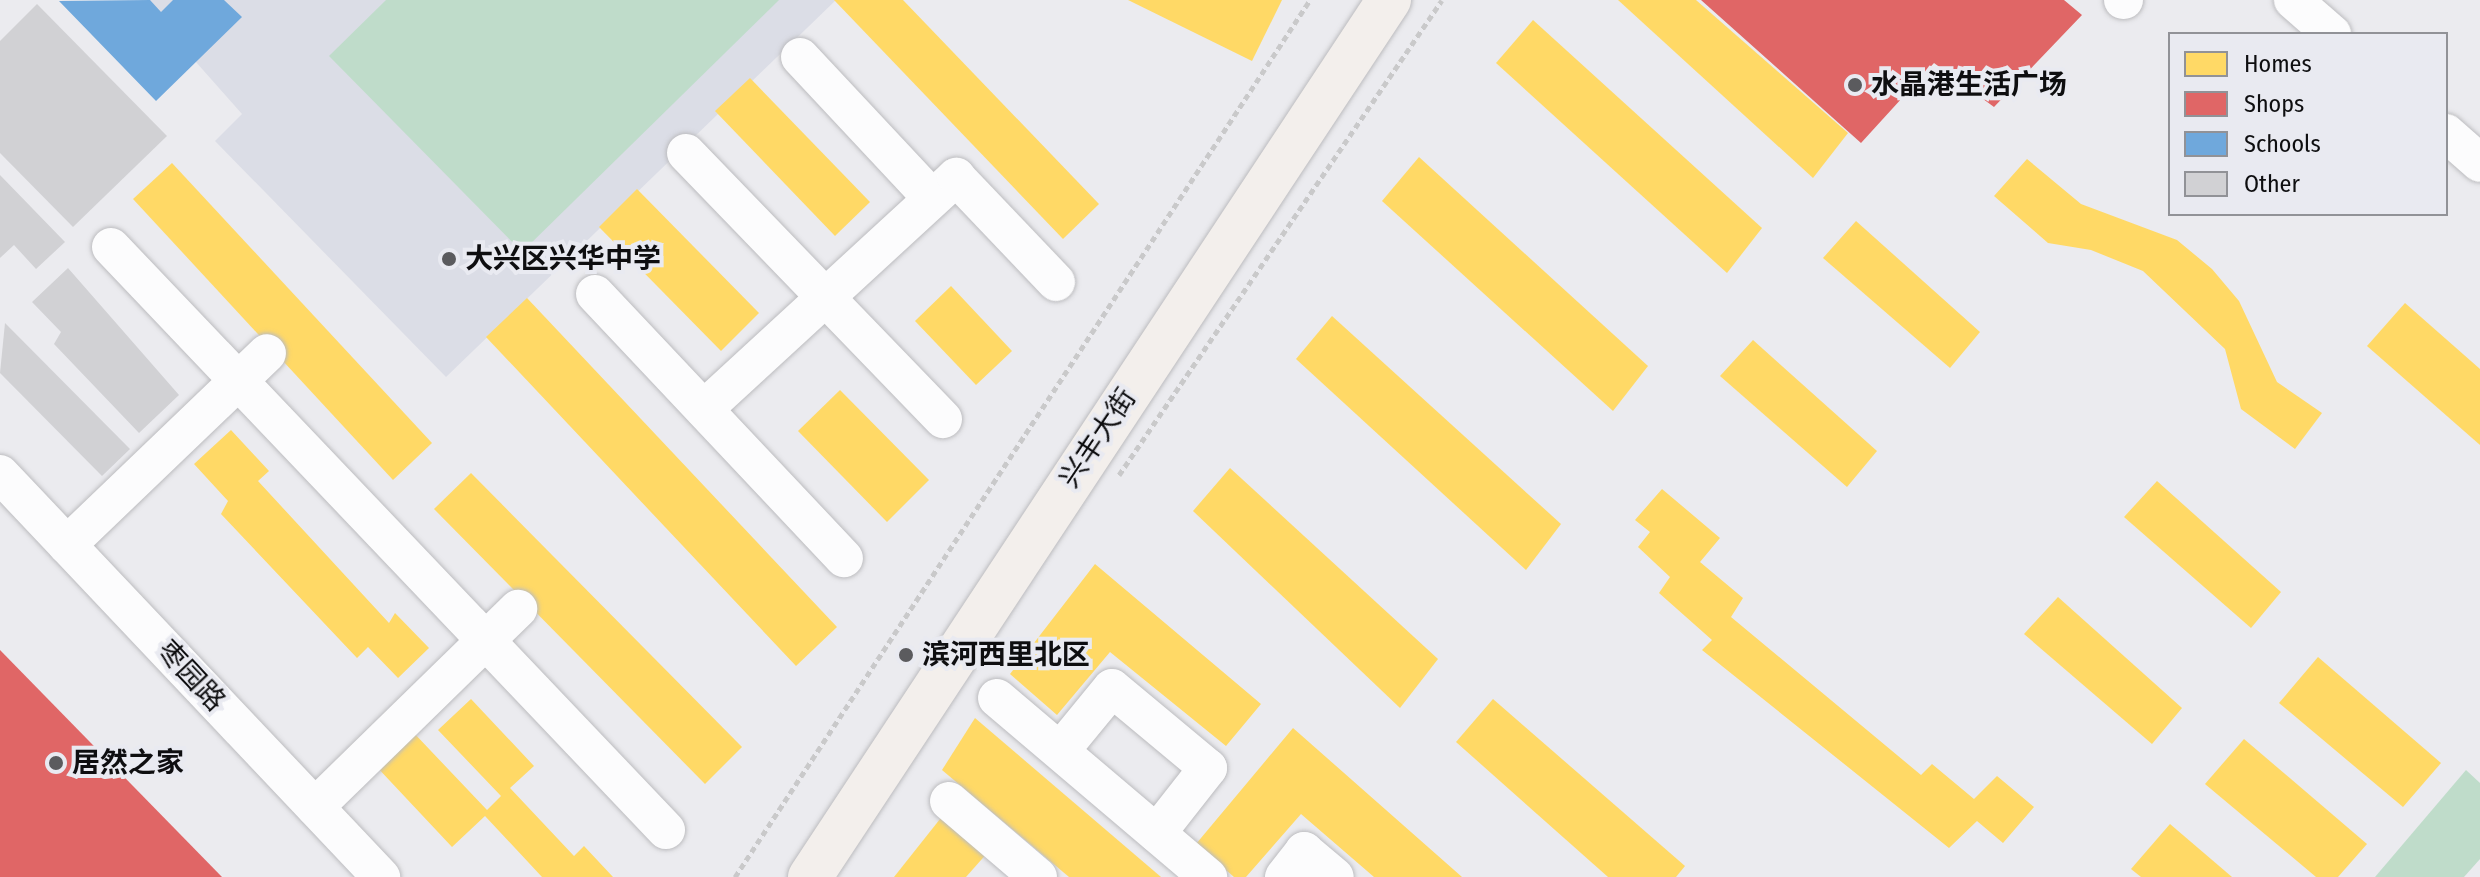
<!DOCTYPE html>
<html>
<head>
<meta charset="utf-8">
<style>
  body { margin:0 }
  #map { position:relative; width:2480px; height:877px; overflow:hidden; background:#ebebef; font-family:"Fira Sans Condensed","Noto Sans SC",sans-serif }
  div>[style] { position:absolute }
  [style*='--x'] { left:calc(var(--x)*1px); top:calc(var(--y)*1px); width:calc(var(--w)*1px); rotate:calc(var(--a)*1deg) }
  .built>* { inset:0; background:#dbdde6 }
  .green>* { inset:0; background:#bfdcca }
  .homes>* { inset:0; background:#ffd966 }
  .shops>* { inset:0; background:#e06666 }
  .schools>* { inset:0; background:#6fa8dc }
  .building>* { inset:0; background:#d1d1d4 }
  .path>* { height:5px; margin-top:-2.5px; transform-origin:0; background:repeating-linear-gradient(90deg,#c9c9ca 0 6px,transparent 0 10px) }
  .roads { filter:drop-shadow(0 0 2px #bcbcbf) drop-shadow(0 0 2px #bcbcbf) }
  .minor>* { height:38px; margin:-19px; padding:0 19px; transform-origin:19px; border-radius:19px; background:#fcfcfd }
  .major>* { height:44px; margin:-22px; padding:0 22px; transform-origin:22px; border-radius:22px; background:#f3efec }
  .dots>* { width:22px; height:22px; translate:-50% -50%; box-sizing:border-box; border:4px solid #e9eaf1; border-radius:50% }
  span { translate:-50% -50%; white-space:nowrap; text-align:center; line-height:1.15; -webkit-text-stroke:8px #e9eaf1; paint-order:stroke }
  .poi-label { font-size:28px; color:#0e0e10; font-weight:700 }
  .left { translate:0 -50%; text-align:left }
  .street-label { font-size:28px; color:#0e0e10 }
  .legend { position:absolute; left:2168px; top:32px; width:280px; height:184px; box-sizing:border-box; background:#e9eaf1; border:2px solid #919297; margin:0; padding:10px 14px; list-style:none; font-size:24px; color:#0e0e10 }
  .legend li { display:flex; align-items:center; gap:16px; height:40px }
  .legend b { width:40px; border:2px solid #919297 }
</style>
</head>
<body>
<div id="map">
  <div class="built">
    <div style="clip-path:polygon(141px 0,836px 0,446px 377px,215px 141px,242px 114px)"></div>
  </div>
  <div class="green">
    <div style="clip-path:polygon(386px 0,779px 0,522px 252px,329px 56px)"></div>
    <div style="clip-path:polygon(2466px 770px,2480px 783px,2480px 859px,2464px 877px,2375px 877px)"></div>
  </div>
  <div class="homes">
    <div style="clip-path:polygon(834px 0,903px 0,1099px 204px,1063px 239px)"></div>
    <div style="clip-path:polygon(1128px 0,1282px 0,1252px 61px)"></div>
    <div style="clip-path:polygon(1618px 0,1696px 0,1848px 133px,1813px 178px)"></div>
    <div style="clip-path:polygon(1533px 20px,1762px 228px,1727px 273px,1496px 63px)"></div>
    <div style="clip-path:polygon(750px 78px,870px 202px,835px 236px,715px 111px)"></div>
    <div style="clip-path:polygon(1419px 157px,1648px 366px,1613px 411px,1382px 201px)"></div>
    <div style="clip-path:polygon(2027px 159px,2081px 204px,2177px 240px,2212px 269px,2239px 301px,2277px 382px,2322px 413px,2295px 449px,2241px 409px,2225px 349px,2143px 271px,2091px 250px,2048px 243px,1994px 196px)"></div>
    <div style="clip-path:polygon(172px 163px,432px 443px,393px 480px,133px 199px)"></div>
    <div style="clip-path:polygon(637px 189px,759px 313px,721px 351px,599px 227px)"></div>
    <div style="clip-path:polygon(1856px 221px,1980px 332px,1950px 368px,1823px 258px)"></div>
    <div style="clip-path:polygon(951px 286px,1012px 351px,976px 385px,915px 321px)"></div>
    <div style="clip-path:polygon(527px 298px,837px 627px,796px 666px,486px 337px)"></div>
    <div style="clip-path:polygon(2405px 303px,2480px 369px,2480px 445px,2367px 346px)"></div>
    <div style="clip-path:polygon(1332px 316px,1561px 524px,1526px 570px,1296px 359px)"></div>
    <div style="clip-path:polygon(1753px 340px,1877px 451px,1847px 487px,1720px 376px)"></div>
    <div style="clip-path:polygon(840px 390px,929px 480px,887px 522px,798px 431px)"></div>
    <div style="clip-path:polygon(231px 430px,269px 471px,258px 481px,389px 623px,395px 613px,429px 648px,398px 678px,368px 647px,357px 658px,221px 514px,228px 501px,194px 464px)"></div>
    <div style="clip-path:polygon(1230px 468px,1438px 659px,1400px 708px,1193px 511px)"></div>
    <div style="clip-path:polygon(471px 473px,742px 747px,705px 784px,434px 509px)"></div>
    <div style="clip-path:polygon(2157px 481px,2281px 592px,2251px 628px,2124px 517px)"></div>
    <div style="clip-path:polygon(1662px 489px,1720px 538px,1700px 562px,1743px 598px,1731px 617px,1921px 775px,1932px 764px,1974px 799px,1997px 776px,2034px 807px,2003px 843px,1977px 821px,1949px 848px,1702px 650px,1712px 640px,1659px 593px,1670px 577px,1638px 547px,1650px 532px,1635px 520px)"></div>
    <div style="clip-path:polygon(1095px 564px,1261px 704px,1226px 746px,1110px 652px,1057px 715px,1010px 674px)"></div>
    <div style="clip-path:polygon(2058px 597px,2182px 708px,2152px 744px,2024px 634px)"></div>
    <div style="clip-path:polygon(2318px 657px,2441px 763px,2403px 807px,2279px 703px)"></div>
    <div style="clip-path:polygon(471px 699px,534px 766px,510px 788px,574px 856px,584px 846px,613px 877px,542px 877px,485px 816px,452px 847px,375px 765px,412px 731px,487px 810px,501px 796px,438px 730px)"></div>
    <div style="clip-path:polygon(1493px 699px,1685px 866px,1676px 877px,1608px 877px,1456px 742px)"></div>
    <div style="clip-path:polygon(975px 718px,1161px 877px,1069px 877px,942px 770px)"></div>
    <div style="clip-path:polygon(1293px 728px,1462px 877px,1374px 877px,1301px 814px,1246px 877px,1234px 877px,1196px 844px)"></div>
    <div style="clip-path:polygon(2244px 739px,2367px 844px,2338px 877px,2316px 877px,2205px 784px)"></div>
    <div style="clip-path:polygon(944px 814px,989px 851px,966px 877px,894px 877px)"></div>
    <div style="clip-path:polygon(2170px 824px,2232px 877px,2141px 877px,2131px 869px)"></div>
  </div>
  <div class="shops">
    <div style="clip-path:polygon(1701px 0,2064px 0,2082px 15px,1994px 107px,1934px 63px,1861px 143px)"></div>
    <div style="clip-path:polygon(0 650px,222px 877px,0 877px)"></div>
  </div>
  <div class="schools">
    <div style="clip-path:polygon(150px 0,161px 12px,173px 0,224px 0,242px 17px,156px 101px,59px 1px)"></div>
  </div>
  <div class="building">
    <div style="clip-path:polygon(37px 4px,167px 136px,73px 227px,0 153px,0 41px)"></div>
    <div style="clip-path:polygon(0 175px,65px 242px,36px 269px,14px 245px,0 258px)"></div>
    <div style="clip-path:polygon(68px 268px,179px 395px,139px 433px,54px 344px,61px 332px,32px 302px)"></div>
    <div style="clip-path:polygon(5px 323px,130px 449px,102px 476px,0 373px)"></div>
  </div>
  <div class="path">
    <div style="--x:1119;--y:475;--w:574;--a:-55.78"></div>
    <div style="--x:735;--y:877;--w:1049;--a:-56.75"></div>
  </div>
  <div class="roads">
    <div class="minor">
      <div style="--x:2123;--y:0;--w:1;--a:0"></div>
      <div style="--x:2293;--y:0;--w:52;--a:41.1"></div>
      <div style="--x:800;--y:57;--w:193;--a:46.9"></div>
      <div style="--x:2446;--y:133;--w:45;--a:41.4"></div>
      <div style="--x:686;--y:153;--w:370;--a:46"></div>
      <div style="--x:111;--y:247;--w:805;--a:46.41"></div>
      <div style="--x:595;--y:294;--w:363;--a:46.7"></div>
      <div style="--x:704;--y:409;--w:343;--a:-42.6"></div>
      <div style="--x:956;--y:177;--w:145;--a:46.4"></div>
      <div style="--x:0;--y:474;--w:555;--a:46.61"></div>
      <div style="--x:67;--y:545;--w:277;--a:-43.8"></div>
      <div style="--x:997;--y:698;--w:277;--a:40.3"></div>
      <div style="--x:1061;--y:750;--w:80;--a:-50.6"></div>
      <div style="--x:1112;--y:688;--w:125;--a:39.8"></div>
      <div style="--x:1208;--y:768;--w:83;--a:128.1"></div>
      <div style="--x:949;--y:801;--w:117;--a:40.5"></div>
      <div style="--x:315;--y:807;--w:284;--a:-44.3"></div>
      <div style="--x:1284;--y:877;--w:33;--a:-52"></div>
      <div style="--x:1304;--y:851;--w:40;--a:40"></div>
    </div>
    <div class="major">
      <div style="--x:810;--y:877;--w:1051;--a:-56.57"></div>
    </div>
  </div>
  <div class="dots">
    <div style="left:1855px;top:85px;background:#5b5b5e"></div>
    <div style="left:449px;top:259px;background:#5b5b5e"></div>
    <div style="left:906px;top:655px;background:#5b5b5e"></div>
    <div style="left:56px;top:763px;background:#5b5b5e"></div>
  </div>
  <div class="poi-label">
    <span class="left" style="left:1871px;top:85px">水晶港生活广场</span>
    <span class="left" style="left:465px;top:259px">大兴区兴华中学</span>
    <span class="left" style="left:922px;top:655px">滨河西里北区</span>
    <span class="left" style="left:72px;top:763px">居然之家</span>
  </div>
  <div class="street-label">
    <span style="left:1098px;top:438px;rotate:-56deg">兴丰大街</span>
    <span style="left:191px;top:676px;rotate:47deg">枣园路</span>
  </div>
  <ul class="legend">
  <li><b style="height:22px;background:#ffd966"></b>Homes</li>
  <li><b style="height:22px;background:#e06666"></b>Shops</li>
  <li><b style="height:22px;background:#6fa8dc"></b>Schools</li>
  <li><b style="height:22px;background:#d1d1d4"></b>Other</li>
  </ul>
</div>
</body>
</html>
